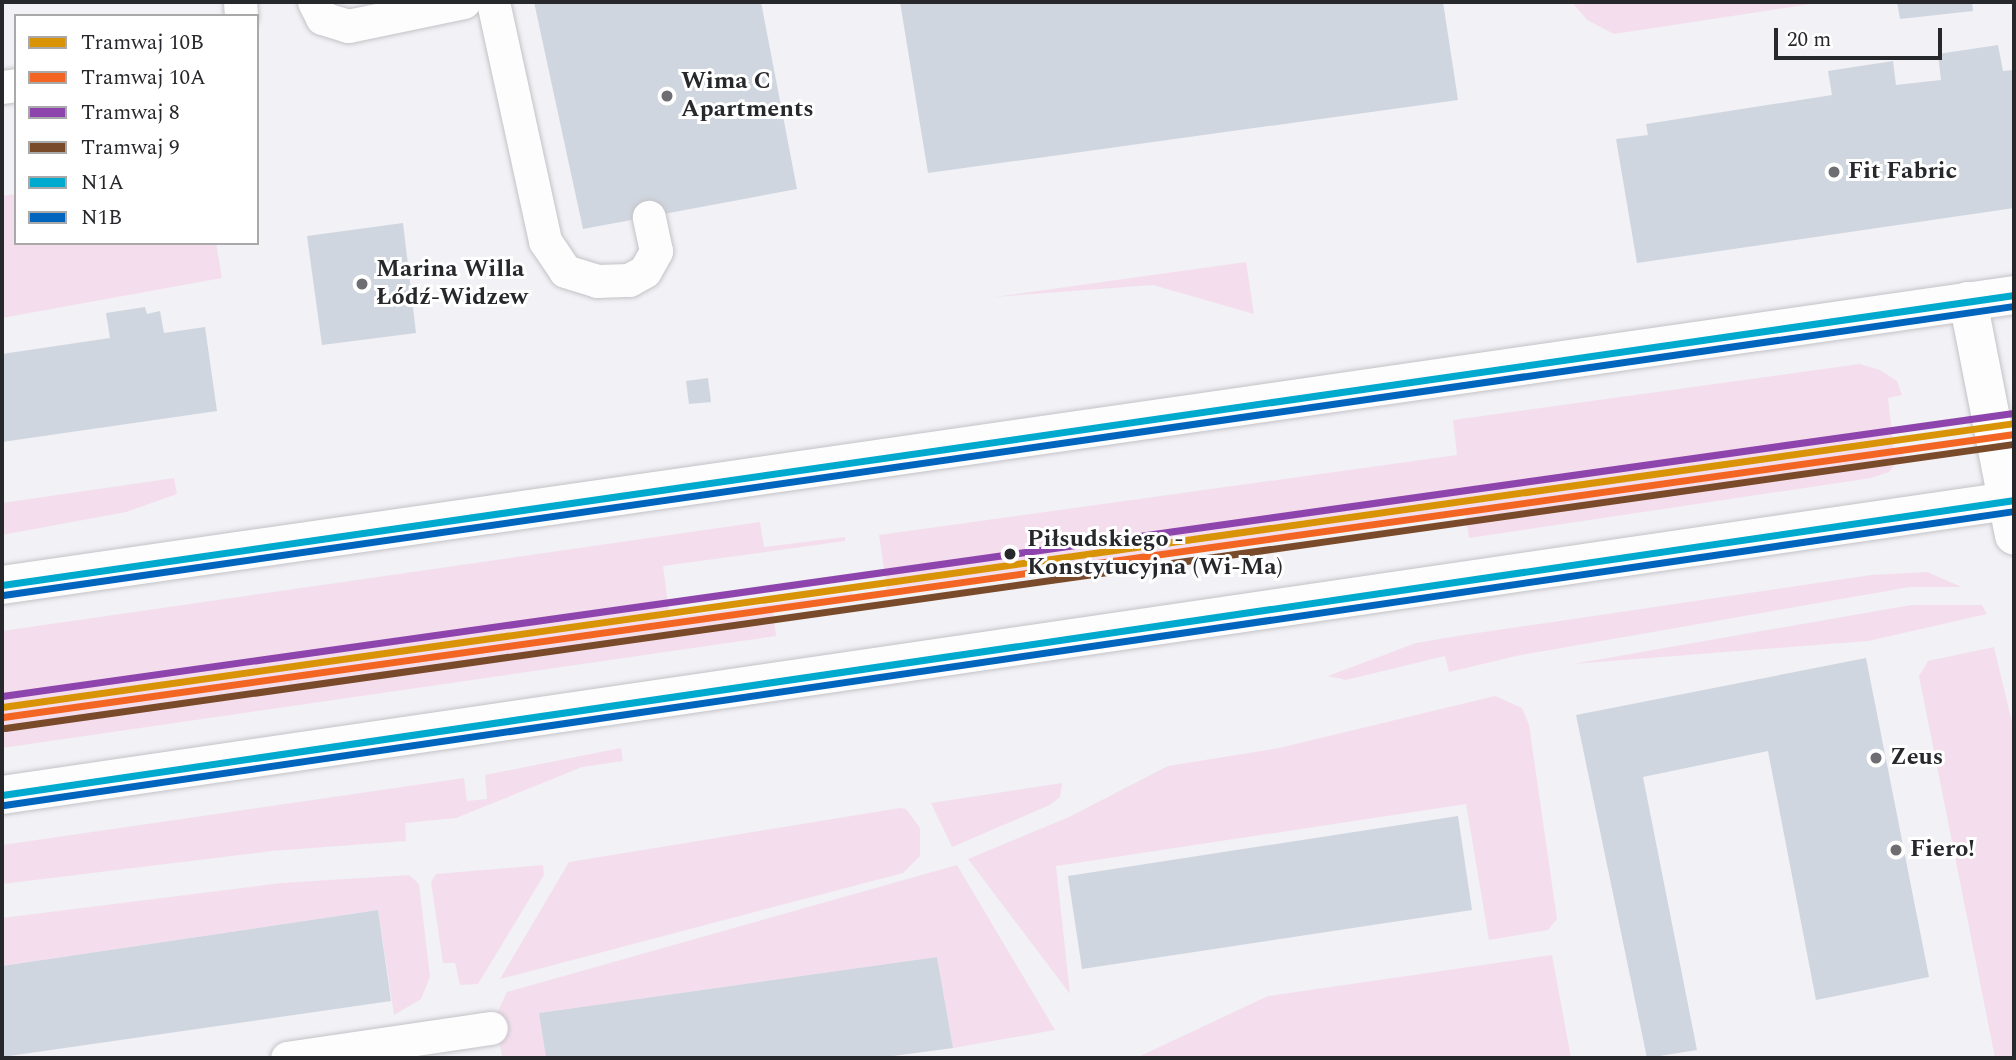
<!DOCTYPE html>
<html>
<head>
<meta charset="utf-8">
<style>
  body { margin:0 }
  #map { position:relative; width:2016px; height:1060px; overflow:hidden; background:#f1f1f6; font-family:Spectral,serif }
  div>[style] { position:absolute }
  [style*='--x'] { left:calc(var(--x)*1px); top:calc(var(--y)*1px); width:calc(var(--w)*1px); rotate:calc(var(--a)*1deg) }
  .green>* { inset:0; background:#f4deee }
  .building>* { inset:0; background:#d0d6df }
  .roads { filter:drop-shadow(0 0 2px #c3c3c7) drop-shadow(0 0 2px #c3c3c7) }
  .service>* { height:33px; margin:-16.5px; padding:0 16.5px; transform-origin:16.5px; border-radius:16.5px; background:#fdfdfe }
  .minor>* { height:38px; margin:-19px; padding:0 19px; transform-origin:19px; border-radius:19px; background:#fdfdfe }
  .secondary>* { height:38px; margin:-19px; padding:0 19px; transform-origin:19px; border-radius:19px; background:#fdfdfe }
  .bus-1>* { height:7px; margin:-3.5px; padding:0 3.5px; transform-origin:3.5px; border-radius:3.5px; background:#00a9ce }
  .bus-2>* { height:7px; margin:-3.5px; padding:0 3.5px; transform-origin:3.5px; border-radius:3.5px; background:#0065bd }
  .tram-1>* { height:7px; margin:-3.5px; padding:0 3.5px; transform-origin:3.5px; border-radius:3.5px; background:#d89306 }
  .tram-2>* { height:7px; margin:-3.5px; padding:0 3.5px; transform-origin:3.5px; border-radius:3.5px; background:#f26522 }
  .tram-3>* { height:7px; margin:-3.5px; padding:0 3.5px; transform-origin:3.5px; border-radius:3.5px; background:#8e44ad }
  .tram-4>* { height:7px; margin:-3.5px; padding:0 3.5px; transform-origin:3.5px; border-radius:3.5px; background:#7a4b2a }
  .dots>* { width:19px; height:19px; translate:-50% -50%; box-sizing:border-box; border:4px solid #fff; border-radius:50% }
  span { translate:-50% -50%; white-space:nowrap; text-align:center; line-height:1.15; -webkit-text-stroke:6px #fff; paint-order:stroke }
  .poi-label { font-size:24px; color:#27282b; font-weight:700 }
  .left { translate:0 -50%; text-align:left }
  .stop-label { font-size:24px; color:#27282b; font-weight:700 }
  .frame { position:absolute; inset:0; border:4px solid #27282b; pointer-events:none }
  .legend { position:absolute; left:14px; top:14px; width:245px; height:231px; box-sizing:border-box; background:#fff; border:2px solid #a9a9aa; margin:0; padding:9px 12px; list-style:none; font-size:21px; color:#27282b }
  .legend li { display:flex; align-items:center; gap:14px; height:35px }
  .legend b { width:35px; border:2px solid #a9a9aa }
  .scale { position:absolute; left:1774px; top:28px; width:168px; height:32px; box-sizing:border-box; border:4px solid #27282b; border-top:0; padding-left:9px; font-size:21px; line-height:24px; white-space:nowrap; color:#27282b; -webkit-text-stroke:5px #fff; paint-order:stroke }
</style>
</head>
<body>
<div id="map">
  <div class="green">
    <div style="clip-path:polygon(1572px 2px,1824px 2px,1614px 34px,1587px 20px)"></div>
    <div style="clip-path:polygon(16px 194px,16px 243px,216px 243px,222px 278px,2px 318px,2px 196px)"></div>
    <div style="clip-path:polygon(1246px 262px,1254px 314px,1153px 285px,994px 297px)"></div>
    <div style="clip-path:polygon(1860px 364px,1880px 370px,1897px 381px,1902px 395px,1888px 398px,1894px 450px,1908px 449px,1889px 472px,1871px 478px,1469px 538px,1465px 510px,887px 589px,879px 535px,1457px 455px,1453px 420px)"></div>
    <div style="clip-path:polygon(174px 478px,177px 494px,126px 512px,2px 535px,2px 503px)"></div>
    <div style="clip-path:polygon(760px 522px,764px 547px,845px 537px,845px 541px,663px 566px,670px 618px,852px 593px,853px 602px,773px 612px,776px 636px,2px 748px,2px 631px)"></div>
    <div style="clip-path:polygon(1927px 572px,1962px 587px,1910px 587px,1516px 656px,1449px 672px,1445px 656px,1346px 680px,1328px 676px,1416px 643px,1457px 636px,1871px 575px)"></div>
    <div style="clip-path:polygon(1911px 605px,1982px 605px,1987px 614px,1868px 641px,1573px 664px)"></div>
    <div style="clip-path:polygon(1994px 647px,2014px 731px,2014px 1058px,1995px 1058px,1919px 676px,1928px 661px)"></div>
    <div style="clip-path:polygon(1495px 696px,1522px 708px,1529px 725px,1557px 919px,1548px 930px,1489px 940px,1466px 804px,1056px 866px,1070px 994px,968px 859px,1069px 817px,1168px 766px,1279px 748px)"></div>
    <div style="clip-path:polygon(621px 748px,623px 761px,582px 767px,456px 818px,405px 823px,406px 841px,272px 851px,2px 884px,2px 845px,464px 778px,467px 801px,487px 799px,485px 775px)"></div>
    <div style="clip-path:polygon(1062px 783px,1060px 797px,1050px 805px,952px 847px,931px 803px)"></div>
    <div style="clip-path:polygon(900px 808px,906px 809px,920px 828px,920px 856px,903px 873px,500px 979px,569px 862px)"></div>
    <div style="clip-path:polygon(543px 865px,544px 875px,478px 984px,460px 985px,455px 963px,443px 963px,431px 882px,436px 874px)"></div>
    <div style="clip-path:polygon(957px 865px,1055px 1030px,953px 1048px,937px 957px,539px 1013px,546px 1058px,502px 1058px,496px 1015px,507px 992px)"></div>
    <div style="clip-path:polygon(409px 875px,419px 884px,430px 977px,421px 999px,394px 1015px,378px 910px,2px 966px,2px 918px,281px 883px)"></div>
    <div style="clip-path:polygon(1552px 955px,1571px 1058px,1136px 1058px,1268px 996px)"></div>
  </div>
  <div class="building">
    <div style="clip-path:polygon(534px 2px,761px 2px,797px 189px,583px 229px)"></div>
    <div style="clip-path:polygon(900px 2px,1443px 2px,1458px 100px,928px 173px)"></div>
    <div style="clip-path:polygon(1897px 2px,1972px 2px,1973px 11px,1900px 19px)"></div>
    <div style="clip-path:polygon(1998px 45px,2003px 71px,2014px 70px,2014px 208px,1637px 263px,1616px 139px,1648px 135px,1646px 124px,1832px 95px,1828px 71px,1893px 61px,1896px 85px,1941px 80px,1938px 54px)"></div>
    <div style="clip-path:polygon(403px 223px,416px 333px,322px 345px,307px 236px)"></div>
    <div style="clip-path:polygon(145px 307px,147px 314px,160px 311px,164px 333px,205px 327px,217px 411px,2px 442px,2px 354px,110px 338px,106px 313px)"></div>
    <div style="clip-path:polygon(708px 378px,711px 402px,689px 404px,686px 381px)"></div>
    <div style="clip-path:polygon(1866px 658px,1929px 977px,1816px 1000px,1768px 751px,1643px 777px,1697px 1050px,1647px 1058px,1576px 715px)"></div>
    <div style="clip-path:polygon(1458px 816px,1472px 910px,1082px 969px,1068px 876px)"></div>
    <div style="clip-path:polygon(378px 910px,391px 1001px,2px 1057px,2px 966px)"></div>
    <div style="clip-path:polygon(937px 957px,953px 1048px,878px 1058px,546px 1058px,539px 1013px)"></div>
  </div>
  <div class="roads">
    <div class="service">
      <div style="--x:240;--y:2;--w:14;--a:86"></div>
      <div style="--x:314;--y:2;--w:18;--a:63"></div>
      <div style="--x:322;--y:18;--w:27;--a:17"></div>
      <div style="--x:348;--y:26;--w:118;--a:-11.7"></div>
      <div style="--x:493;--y:2;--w:245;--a:77.7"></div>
      <div style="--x:545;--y:241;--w:36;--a:56"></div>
      <div style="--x:565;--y:271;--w:34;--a:17"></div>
      <div style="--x:597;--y:281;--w:32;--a:-2"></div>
      <div style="--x:629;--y:280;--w:18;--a:-29"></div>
      <div style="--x:645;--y:271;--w:23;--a:-61"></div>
      <div style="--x:656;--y:251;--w:35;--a:-102"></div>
      <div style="--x:2;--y:87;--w:14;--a:-8"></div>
      <div style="--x:287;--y:1058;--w:206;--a:-8.4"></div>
    </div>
    <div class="minor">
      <div style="--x:1968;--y:301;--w:239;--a:78.9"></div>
    </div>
    <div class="secondary">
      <div style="--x:2;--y:585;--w:2033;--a:-8.2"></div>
      <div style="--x:2;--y:795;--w:2034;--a:-8.34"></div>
    </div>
  </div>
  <div class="bus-1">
    <div style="--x:2;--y:585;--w:2033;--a:-8.2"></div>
    <div style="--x:2;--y:795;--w:2034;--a:-8.34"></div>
  </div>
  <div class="bus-2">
    <div style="--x:3;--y:595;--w:2032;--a:-8.18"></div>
    <div style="--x:4;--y:805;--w:2031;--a:-8.32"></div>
  </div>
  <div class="tram-1">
    <div style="--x:2;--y:707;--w:2032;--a:-8.03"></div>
  </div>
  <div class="tram-2">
    <div style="--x:3;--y:717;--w:2031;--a:-8.01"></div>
  </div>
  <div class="tram-3">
    <div style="--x:2;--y:696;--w:2031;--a:-8.01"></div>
  </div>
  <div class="tram-4">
    <div style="--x:5;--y:728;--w:2029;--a:-8.05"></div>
  </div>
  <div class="dots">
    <div style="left:667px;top:96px;background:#6e6e72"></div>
    <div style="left:1834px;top:172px;background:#6e6e72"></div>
    <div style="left:362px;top:284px;background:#6e6e72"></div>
    <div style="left:1010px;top:554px;background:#27282b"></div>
    <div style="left:1876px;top:758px;background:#6e6e72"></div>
    <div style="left:1896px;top:850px;background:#6e6e72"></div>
  </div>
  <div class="poi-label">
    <span class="left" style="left:681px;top:96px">Wima C<br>Apartments</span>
    <span class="left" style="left:1848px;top:172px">Fit Fabric</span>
    <span class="left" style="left:376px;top:284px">Marina Willa<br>Łódź-Widzew</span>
    <span class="left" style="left:1890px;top:758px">Zeus</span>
    <span class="left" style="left:1910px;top:850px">Fiero!</span>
  </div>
  <div class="stop-label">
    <span class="left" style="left:1027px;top:554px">Piłsudskiego -<br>Konstytucyjna (Wi-Ma)</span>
  </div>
  <div class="frame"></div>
  <ul class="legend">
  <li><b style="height:9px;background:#d89306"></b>Tramwaj 10B</li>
  <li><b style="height:9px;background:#f26522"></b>Tramwaj 10A</li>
  <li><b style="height:9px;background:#8e44ad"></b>Tramwaj 8</li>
  <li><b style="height:9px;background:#7a4b2a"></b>Tramwaj 9</li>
  <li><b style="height:9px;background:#00a9ce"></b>N1A</li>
  <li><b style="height:9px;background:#0065bd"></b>N1B</li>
  </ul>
  <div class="scale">20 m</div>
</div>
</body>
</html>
